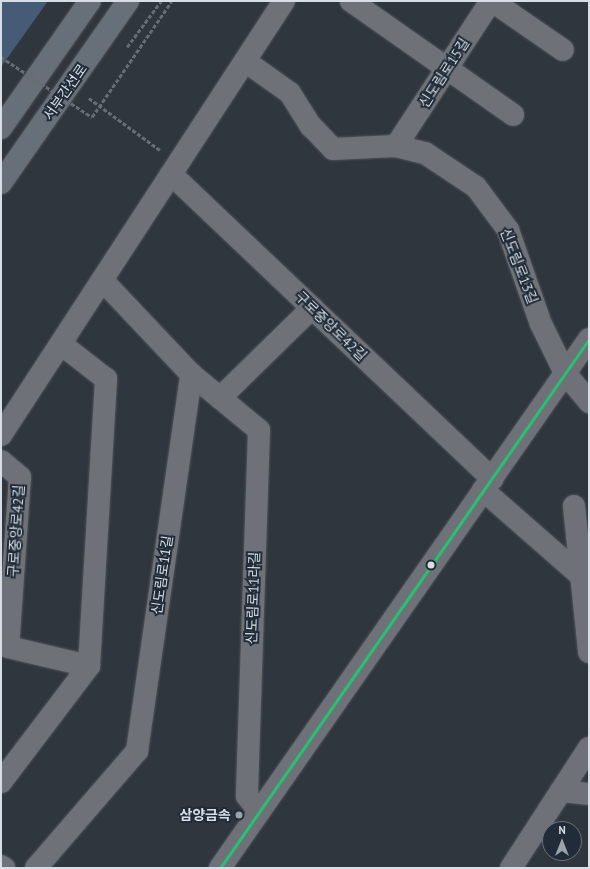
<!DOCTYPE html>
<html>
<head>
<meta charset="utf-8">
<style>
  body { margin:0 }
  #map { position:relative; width:590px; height:869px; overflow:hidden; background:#30363d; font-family:"PT Sans","Noto Sans KR",sans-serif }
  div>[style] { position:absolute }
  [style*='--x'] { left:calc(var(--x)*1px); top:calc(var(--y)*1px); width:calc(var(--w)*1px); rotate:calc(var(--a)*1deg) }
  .green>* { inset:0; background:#455b76 }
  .path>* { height:2.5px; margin-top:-1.25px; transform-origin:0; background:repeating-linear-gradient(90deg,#696d72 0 4px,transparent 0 6px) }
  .roads { filter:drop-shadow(0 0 1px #4f545a) drop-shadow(0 0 1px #4f545a) }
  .minor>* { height:22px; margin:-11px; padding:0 11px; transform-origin:11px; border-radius:11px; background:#6e7278 }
  .primary>* { height:22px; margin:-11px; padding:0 11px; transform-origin:11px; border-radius:11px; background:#676f78 }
  .path-bridge>* { height:2.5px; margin-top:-1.25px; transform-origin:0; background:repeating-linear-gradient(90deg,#696d72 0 4px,transparent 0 6px) }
  .bus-1>* { height:3px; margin:-1.5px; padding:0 1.5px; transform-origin:1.5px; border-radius:1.5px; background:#26c172 }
  .dots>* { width:11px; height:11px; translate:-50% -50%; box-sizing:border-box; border:2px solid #212c38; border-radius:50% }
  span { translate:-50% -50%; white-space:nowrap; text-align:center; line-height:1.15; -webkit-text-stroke:4px #212c38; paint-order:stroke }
  .street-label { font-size:14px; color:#d7dee6 }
  .poi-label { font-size:14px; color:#d7dee6; font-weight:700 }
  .right { translate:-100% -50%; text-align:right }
  .frame { position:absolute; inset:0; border:2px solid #d7dee6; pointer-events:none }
  .north { position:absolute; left:542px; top:821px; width:40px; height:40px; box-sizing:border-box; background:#212c38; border:1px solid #6a737e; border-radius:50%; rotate:0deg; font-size:11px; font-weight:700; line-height:16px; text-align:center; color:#d7dee6 }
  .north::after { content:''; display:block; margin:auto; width:14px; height:18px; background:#9da3ab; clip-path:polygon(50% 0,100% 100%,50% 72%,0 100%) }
</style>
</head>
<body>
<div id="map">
  <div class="green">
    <div style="clip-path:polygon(1px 1px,48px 1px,1px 67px)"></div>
  </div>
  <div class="path">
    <div style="--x:171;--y:2;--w:1;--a:-90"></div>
    <div style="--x:127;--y:47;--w:57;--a:-53.5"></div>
    <div style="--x:89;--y:98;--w:88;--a:36.2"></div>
  </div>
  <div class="roads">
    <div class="minor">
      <div style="--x:351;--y:1;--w:198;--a:35.1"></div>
      <div style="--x:492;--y:1;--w:86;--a:34.6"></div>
      <div style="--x:245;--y:61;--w:55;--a:35.4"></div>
      <div style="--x:290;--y:93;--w:39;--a:58"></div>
      <div style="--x:311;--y:126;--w:32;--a:46"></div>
      <div style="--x:333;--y:149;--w:63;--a:-2.7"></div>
      <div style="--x:396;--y:146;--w:30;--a:14"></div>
      <div style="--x:425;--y:153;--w:61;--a:33.7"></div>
      <div style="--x:476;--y:187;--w:54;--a:53.3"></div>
      <div style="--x:508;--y:230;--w:100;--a:70.7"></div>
      <div style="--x:541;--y:324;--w:55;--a:63.9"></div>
      <div style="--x:565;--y:373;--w:38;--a:50"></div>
      <div style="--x:396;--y:146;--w:173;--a:-56.8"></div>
      <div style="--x:171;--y:174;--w:443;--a:43.5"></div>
      <div style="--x:191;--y:374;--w:88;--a:39.5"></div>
      <div style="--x:259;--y:430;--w:366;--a:91.9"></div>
      <div style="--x:247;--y:796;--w:20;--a:53"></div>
      <div style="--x:220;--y:398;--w:129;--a:-44.4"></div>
      <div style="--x:1;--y:435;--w:518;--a:-56.89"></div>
      <div style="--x:1;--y:461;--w:25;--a:40"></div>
      <div style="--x:20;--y:477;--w:170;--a:94"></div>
      <div style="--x:8;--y:647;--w:83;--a:13.2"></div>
      <div style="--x:483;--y:490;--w:129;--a:41.2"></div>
      <div style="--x:574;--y:506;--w:147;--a:84.1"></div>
      <div style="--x:1;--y:782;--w:146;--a:-52.8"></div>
      <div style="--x:89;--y:666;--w:288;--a:-86.6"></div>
      <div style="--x:106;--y:379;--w:57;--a:-142.1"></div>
      <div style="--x:561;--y:791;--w:28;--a:6"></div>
      <div style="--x:1;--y:866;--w:4;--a:34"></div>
      <div style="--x:36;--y:868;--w:155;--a:-49.2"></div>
      <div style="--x:137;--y:751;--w:381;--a:-81.8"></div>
      <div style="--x:191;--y:374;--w:129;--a:-133.4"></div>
      <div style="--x:220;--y:868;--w:645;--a:-55.1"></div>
      <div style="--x:511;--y:868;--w:143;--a:-57"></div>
    </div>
    <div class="primary">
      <div style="--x:1;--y:128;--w:155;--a:-55"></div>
      <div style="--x:1;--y:183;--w:222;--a:-55.1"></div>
    </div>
  </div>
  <div class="path-bridge">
    <div style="--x:1;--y:57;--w:109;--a:33.4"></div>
    <div style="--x:92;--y:117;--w:140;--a:-55.5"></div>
  </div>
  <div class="bus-1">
    <div style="--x:220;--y:868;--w:645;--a:-55.1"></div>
  </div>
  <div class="dots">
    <div style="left:431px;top:565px;background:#d7dee6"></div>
    <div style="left:239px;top:815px;background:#9da3ab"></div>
  </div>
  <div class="street-label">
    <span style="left:444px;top:73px;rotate:-57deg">신도림로15길</span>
    <span style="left:65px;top:92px;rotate:-55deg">서부간선로</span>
    <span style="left:519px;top:266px;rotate:69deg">신도림로13길</span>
    <span style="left:331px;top:326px;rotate:44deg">구로중앙로42길</span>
    <span style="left:16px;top:531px;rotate:-86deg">구로중앙로42길</span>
    <span style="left:162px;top:575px;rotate:-82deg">신도림로11길</span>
    <span style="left:253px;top:598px;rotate:-88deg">신도림로11라길</span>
  </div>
  <div class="poi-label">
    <span class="right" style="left:231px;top:815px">삼양금속</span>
  </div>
  <div class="frame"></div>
  <div class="north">N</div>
</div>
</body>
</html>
